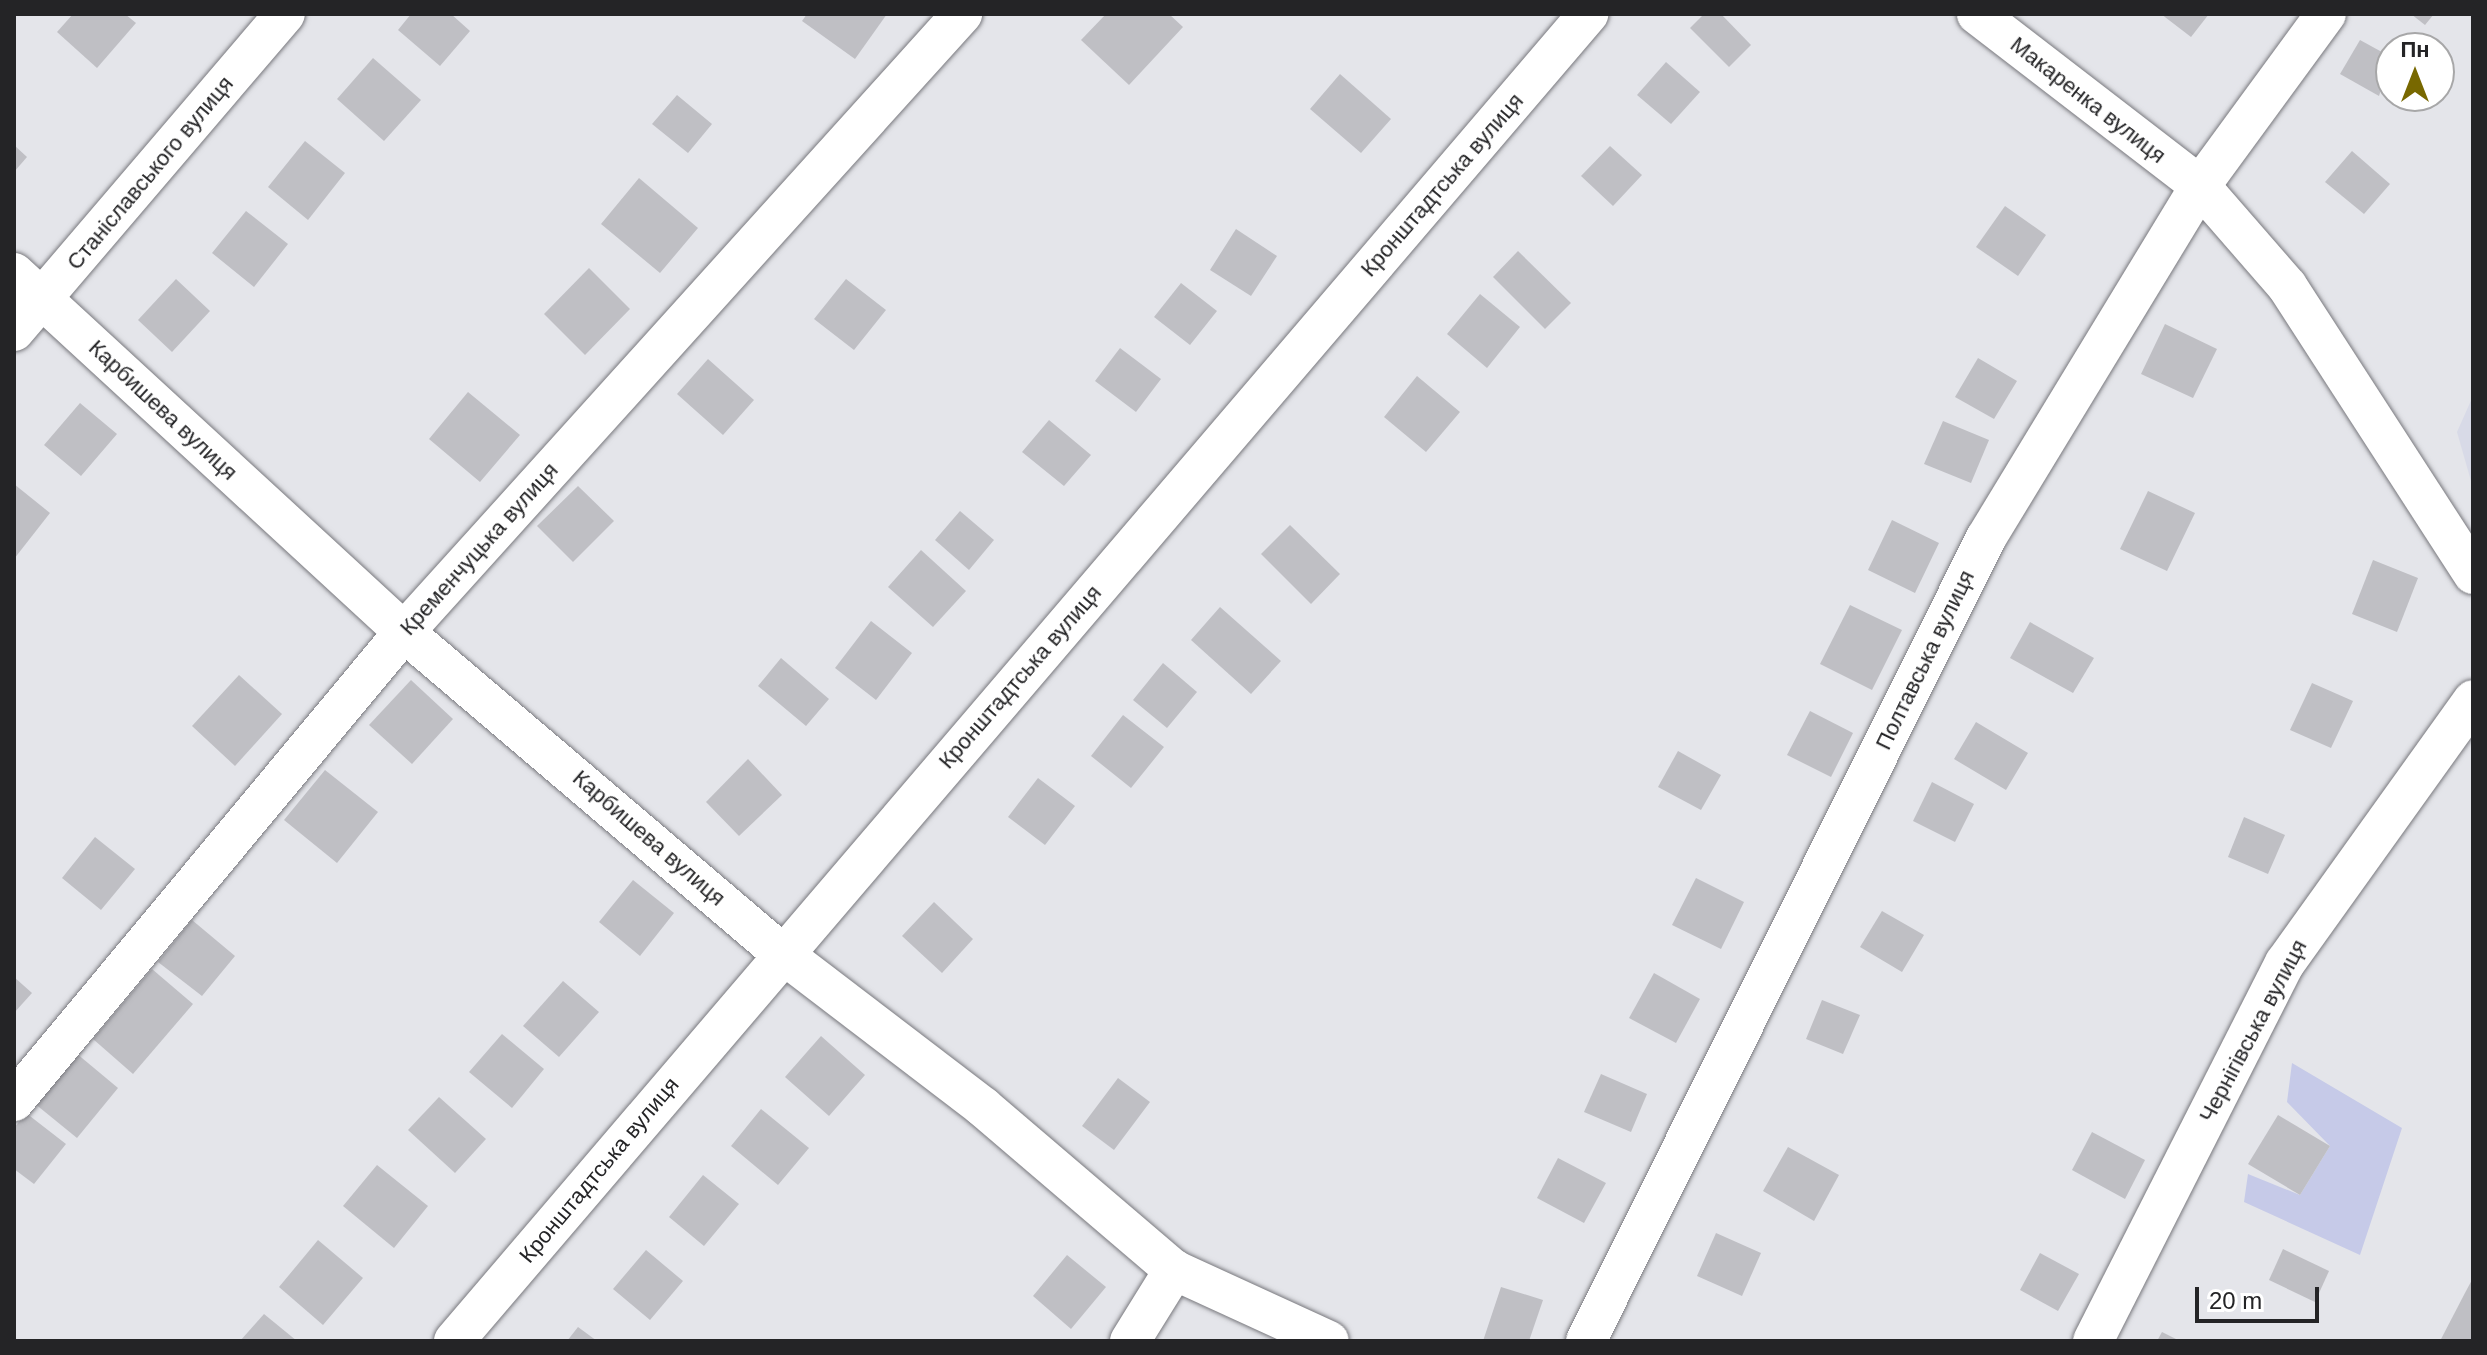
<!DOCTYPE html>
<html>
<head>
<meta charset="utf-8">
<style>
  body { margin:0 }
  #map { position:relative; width:2487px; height:1355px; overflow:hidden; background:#e4e5ea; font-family:Helvetica,sans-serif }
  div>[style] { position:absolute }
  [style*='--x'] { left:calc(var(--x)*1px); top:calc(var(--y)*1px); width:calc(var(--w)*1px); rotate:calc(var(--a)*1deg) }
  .built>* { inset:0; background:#d8dae7 }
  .green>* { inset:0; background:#c6cae8 }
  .building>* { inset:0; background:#bfbfc4 }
  .roads { filter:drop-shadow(0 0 2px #78787d) drop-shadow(0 0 2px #78787d) }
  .minor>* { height:40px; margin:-20px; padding:0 20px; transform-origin:20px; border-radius:20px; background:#fff }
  span { translate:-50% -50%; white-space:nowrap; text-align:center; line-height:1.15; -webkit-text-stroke:6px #fff; paint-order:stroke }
  .street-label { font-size:22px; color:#242426 }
  .frame { position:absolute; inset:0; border:16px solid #242426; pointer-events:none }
  .north { position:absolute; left:2375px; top:32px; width:80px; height:80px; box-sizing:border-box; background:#fff; border:2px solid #a7a7a8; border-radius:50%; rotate:0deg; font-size:22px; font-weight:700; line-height:32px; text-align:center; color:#242426 }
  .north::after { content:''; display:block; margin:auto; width:28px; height:36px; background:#786800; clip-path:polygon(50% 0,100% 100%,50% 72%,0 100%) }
  .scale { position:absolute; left:2195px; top:1287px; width:124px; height:36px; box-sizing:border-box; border:4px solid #242426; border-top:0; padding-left:10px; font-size:24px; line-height:28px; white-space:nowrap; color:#242426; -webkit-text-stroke:6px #fff; paint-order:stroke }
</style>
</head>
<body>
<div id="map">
  <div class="built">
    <div style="clip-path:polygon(2473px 396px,2473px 488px,2457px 432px)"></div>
  </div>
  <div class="green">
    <div style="clip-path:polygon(2292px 1063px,2402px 1128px,2360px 1255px,2244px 1202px,2248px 1174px,2300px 1195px,2330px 1146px,2287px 1102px)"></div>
  </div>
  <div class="building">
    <div style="clip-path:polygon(73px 14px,125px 14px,136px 23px,97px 68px,57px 32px)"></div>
    <div style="clip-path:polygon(411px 14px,451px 14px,470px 31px,440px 66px,398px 30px)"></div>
    <div style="clip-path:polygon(807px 14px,887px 14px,855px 59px,802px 21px)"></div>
    <div style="clip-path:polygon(1106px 14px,1169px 14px,1183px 27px,1129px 85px,1081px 40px)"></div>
    <div style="clip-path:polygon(1704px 14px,1721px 14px,1751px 45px,1729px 67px,1690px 28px)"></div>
    <div style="clip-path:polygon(2161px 14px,2209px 14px,2191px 37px)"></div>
    <div style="clip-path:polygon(2411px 14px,2434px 14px,2425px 25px)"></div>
    <div style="clip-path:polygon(2360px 40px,2391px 57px,2379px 96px,2340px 74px)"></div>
    <div style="clip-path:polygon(373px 58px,421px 100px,384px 141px,337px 99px)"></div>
    <div style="clip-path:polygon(1666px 62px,1700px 92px,1671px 124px,1637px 95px)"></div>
    <div style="clip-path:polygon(1340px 74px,1391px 119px,1361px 153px,1310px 109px)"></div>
    <div style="clip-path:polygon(677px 95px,712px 124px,688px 153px,652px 124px)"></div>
    <div style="clip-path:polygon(305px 141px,345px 173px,308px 220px,268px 187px)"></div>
    <div style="clip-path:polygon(14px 145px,27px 157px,14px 172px)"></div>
    <div style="clip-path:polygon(1610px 146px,1642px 175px,1613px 206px,1581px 176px)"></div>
    <div style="clip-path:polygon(2352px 151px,2390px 184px,2364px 214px,2325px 182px)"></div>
    <div style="clip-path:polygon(639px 178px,698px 228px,660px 273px,601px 224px)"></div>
    <div style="clip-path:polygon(2005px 206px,2046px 235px,2018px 276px,1976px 247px)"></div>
    <div style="clip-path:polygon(246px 211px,288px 244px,254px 287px,212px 253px)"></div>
    <div style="clip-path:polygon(1236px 229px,1277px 256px,1251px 296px,1210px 270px)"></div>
    <div style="clip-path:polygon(1518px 251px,1571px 303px,1545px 329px,1493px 277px)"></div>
    <div style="clip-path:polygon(589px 268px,630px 309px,585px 355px,544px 314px)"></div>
    <div style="clip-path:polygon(176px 279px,210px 311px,172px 352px,138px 320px)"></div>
    <div style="clip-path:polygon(846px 279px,886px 310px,854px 350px,814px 319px)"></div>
    <div style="clip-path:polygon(1181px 283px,1217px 311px,1190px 345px,1154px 317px)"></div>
    <div style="clip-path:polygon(1480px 294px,1520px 327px,1487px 368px,1447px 334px)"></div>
    <div style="clip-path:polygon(2165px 324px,2217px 349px,2193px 398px,2141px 374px)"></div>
    <div style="clip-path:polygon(1120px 348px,1161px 379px,1136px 412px,1095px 381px)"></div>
    <div style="clip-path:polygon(1978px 358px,2017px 381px,1994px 419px,1955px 397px)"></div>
    <div style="clip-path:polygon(708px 359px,754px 400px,723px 435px,677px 394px)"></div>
    <div style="clip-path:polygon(1417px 376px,1460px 412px,1426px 452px,1384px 417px)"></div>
    <div style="clip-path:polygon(468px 392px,520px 435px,480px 482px,429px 439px)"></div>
    <div style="clip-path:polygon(80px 403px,117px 434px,81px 476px,44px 445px)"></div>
    <div style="clip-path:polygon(1049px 420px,1091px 455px,1064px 486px,1022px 452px)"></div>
    <div style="clip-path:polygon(1943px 421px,1989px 440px,1971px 483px,1924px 464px)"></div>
    <div style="clip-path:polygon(14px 484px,50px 513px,14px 559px)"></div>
    <div style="clip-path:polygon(578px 486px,614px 521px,573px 562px,537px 526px)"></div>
    <div style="clip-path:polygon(2148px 491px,2195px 513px,2167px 571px,2120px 549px)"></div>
    <div style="clip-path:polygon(960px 511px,994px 540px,969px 570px,935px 540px)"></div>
    <div style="clip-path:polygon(1892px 520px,1939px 543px,1915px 593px,1868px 570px)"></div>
    <div style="clip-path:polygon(1290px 525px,1340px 574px,1311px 604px,1261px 554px)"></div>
    <div style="clip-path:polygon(921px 550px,966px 591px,933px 627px,888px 587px)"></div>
    <div style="clip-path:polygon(2373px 560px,2418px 578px,2397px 632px,2352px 614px)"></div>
    <div style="clip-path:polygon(1850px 605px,1902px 630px,1872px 690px,1820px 664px)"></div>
    <div style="clip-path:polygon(1220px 607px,1281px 661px,1251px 694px,1191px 640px)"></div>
    <div style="clip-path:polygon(871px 621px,912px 653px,876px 700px,835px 668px)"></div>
    <div style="clip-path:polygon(2030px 622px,2094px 658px,2073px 693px,2010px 658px)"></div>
    <div style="clip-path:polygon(781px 658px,829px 699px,806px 726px,758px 686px)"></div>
    <div style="clip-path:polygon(1163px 663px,1197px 692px,1167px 728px,1133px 700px)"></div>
    <div style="clip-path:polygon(239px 675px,282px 714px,235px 766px,192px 726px)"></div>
    <div style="clip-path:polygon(411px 680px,453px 719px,412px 764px,369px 725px)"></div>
    <div style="clip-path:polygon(2312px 683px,2353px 701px,2331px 748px,2290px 730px)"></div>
    <div style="clip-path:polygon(1810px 711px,1853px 733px,1831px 777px,1787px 755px)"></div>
    <div style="clip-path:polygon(1123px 715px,1164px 747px,1131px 788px,1091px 756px)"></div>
    <div style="clip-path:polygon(1976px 722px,2028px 753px,2006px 790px,1954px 759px)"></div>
    <div style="clip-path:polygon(1678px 751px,1721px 775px,1701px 810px,1658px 787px)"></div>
    <div style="clip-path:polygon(748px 759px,782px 795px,739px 836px,706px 802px)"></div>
    <div style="clip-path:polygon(325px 770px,378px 812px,337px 863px,284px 820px)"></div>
    <div style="clip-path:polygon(1038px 778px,1075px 806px,1045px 845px,1008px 817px)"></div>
    <div style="clip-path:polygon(1932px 782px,1974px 804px,1955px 842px,1913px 821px)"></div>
    <div style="clip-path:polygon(2244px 817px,2285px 835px,2268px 874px,2228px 857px)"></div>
    <div style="clip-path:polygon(95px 837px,135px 869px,101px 910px,62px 878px)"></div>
    <div style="clip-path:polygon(1696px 878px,1744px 902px,1721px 949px,1672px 925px)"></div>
    <div style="clip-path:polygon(633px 880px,674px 913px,640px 956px,599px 922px)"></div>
    <div style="clip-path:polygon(934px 902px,973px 939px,942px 973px,902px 936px)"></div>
    <div style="clip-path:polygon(1882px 911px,1924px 935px,1902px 972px,1860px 947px)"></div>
    <div style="clip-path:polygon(192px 920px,235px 956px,202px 996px,158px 962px)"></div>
    <div style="clip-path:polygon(152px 969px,193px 1004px,133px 1074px,93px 1039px)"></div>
    <div style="clip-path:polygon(1654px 973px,1700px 999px,1676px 1043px,1629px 1018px)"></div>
    <div style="clip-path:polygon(14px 977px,32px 993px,14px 1013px)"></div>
    <div style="clip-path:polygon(563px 981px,599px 1012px,559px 1057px,523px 1026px)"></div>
    <div style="clip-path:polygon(1822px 1000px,1860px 1015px,1843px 1054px,1806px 1039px)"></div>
    <div style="clip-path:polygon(502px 1034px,544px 1069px,512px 1108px,469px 1072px)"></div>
    <div style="clip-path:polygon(821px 1036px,865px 1075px,829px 1116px,785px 1077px)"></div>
    <div style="clip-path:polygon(76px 1053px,118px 1088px,77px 1138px,34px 1103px)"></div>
    <div style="clip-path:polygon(1601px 1074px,1647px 1094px,1631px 1132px,1584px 1112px)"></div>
    <div style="clip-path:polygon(1118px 1078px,1150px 1102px,1114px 1150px,1082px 1126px)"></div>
    <div style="clip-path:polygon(439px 1097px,486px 1139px,455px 1173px,408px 1130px)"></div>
    <div style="clip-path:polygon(761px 1109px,809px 1148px,778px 1185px,731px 1146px)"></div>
    <div style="clip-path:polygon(26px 1113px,66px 1144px,34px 1184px,14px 1169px,14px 1128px)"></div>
    <div style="clip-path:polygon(2278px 1115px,2330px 1146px,2300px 1195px,2248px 1164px)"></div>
    <div style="clip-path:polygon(2092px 1132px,2145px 1160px,2125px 1199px,2072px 1170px)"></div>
    <div style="clip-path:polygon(1788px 1147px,1839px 1175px,1814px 1221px,1763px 1191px)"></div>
    <div style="clip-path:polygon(1558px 1158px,1606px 1183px,1584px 1223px,1537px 1198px)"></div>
    <div style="clip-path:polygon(377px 1165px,428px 1206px,394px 1248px,343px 1206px)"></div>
    <div style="clip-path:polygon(703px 1175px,739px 1204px,704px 1246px,669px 1217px)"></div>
    <div style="clip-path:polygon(1716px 1233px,1761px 1253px,1742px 1296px,1697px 1276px)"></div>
    <div style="clip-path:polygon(318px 1240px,363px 1278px,323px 1325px,279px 1287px)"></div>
    <div style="clip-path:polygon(2283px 1249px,2329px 1271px,2315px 1302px,2269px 1280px)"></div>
    <div style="clip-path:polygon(646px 1250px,683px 1281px,650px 1320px,613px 1289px)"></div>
    <div style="clip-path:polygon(2040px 1253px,2079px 1274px,2058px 1311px,2020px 1290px)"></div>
    <div style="clip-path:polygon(1067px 1255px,1106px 1287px,1071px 1329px,1033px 1296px)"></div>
    <div style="clip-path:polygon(2473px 1278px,2473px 1341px,2440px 1341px,2466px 1291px)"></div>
    <div style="clip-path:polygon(1501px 1287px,1543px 1300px,1529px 1341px,1483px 1341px)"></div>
    <div style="clip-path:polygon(264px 1314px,297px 1341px,240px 1341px)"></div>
    <div style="clip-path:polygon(578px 1327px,597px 1341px,567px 1341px)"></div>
    <div style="clip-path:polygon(2162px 1332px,2180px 1341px,2157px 1341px)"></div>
  </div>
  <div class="roads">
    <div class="minor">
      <div style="--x:1977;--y:14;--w:282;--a:37.6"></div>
      <div style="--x:2200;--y:186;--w:133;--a:49"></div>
      <div style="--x:2287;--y:286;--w:343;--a:57.1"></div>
      <div style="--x:14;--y:273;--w:530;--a:42.63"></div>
      <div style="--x:404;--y:632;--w:497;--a:40.4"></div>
      <div style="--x:783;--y:954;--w:252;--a:37.4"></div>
      <div style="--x:983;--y:1107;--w:251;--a:40.5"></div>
      <div style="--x:1174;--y:1270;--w:170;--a:24.6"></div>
      <div style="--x:14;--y:331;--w:417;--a:-49.5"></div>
      <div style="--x:14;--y:1101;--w:610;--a:-50.25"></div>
      <div style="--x:404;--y:632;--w:833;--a:-47.92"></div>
      <div style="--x:454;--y:1341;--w:1746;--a:-49.48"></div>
      <div style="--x:1130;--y:1341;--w:84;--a:-58.2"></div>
      <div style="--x:1586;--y:1341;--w:897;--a:-63.52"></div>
      <div style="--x:1986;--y:538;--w:412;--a:-58.7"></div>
      <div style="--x:2200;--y:186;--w:213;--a:-53.8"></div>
      <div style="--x:2093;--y:1341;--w:424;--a:-63.1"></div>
      <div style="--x:2285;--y:963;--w:323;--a:-54.4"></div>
    </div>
  </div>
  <div class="street-label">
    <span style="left:2088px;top:100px;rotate:38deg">Макаренка вулиця</span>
    <span style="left:150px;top:173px;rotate:-50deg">Станіславського вулиця</span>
    <span style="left:1442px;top:185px;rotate:-49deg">Кронштадтська вулиця</span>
    <span style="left:163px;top:410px;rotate:43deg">Карбишева вулиця</span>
    <span style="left:479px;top:549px;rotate:-48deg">Кременчуцька вулиця</span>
    <span style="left:1925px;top:660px;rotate:-64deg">Полтавська вулиця</span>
    <span style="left:1020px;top:677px;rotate:-49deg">Кронштадтська вулиця</span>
    <span style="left:649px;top:838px;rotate:41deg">Карбишева вулиця</span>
    <span style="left:2253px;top:1031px;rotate:-62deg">Чернігівська вулиця</span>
    <span style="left:599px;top:1170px;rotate:-50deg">Кронштадтська вулиця</span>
  </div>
  <div class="frame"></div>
  <div class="north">Пн</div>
  <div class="scale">20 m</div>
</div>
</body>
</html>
